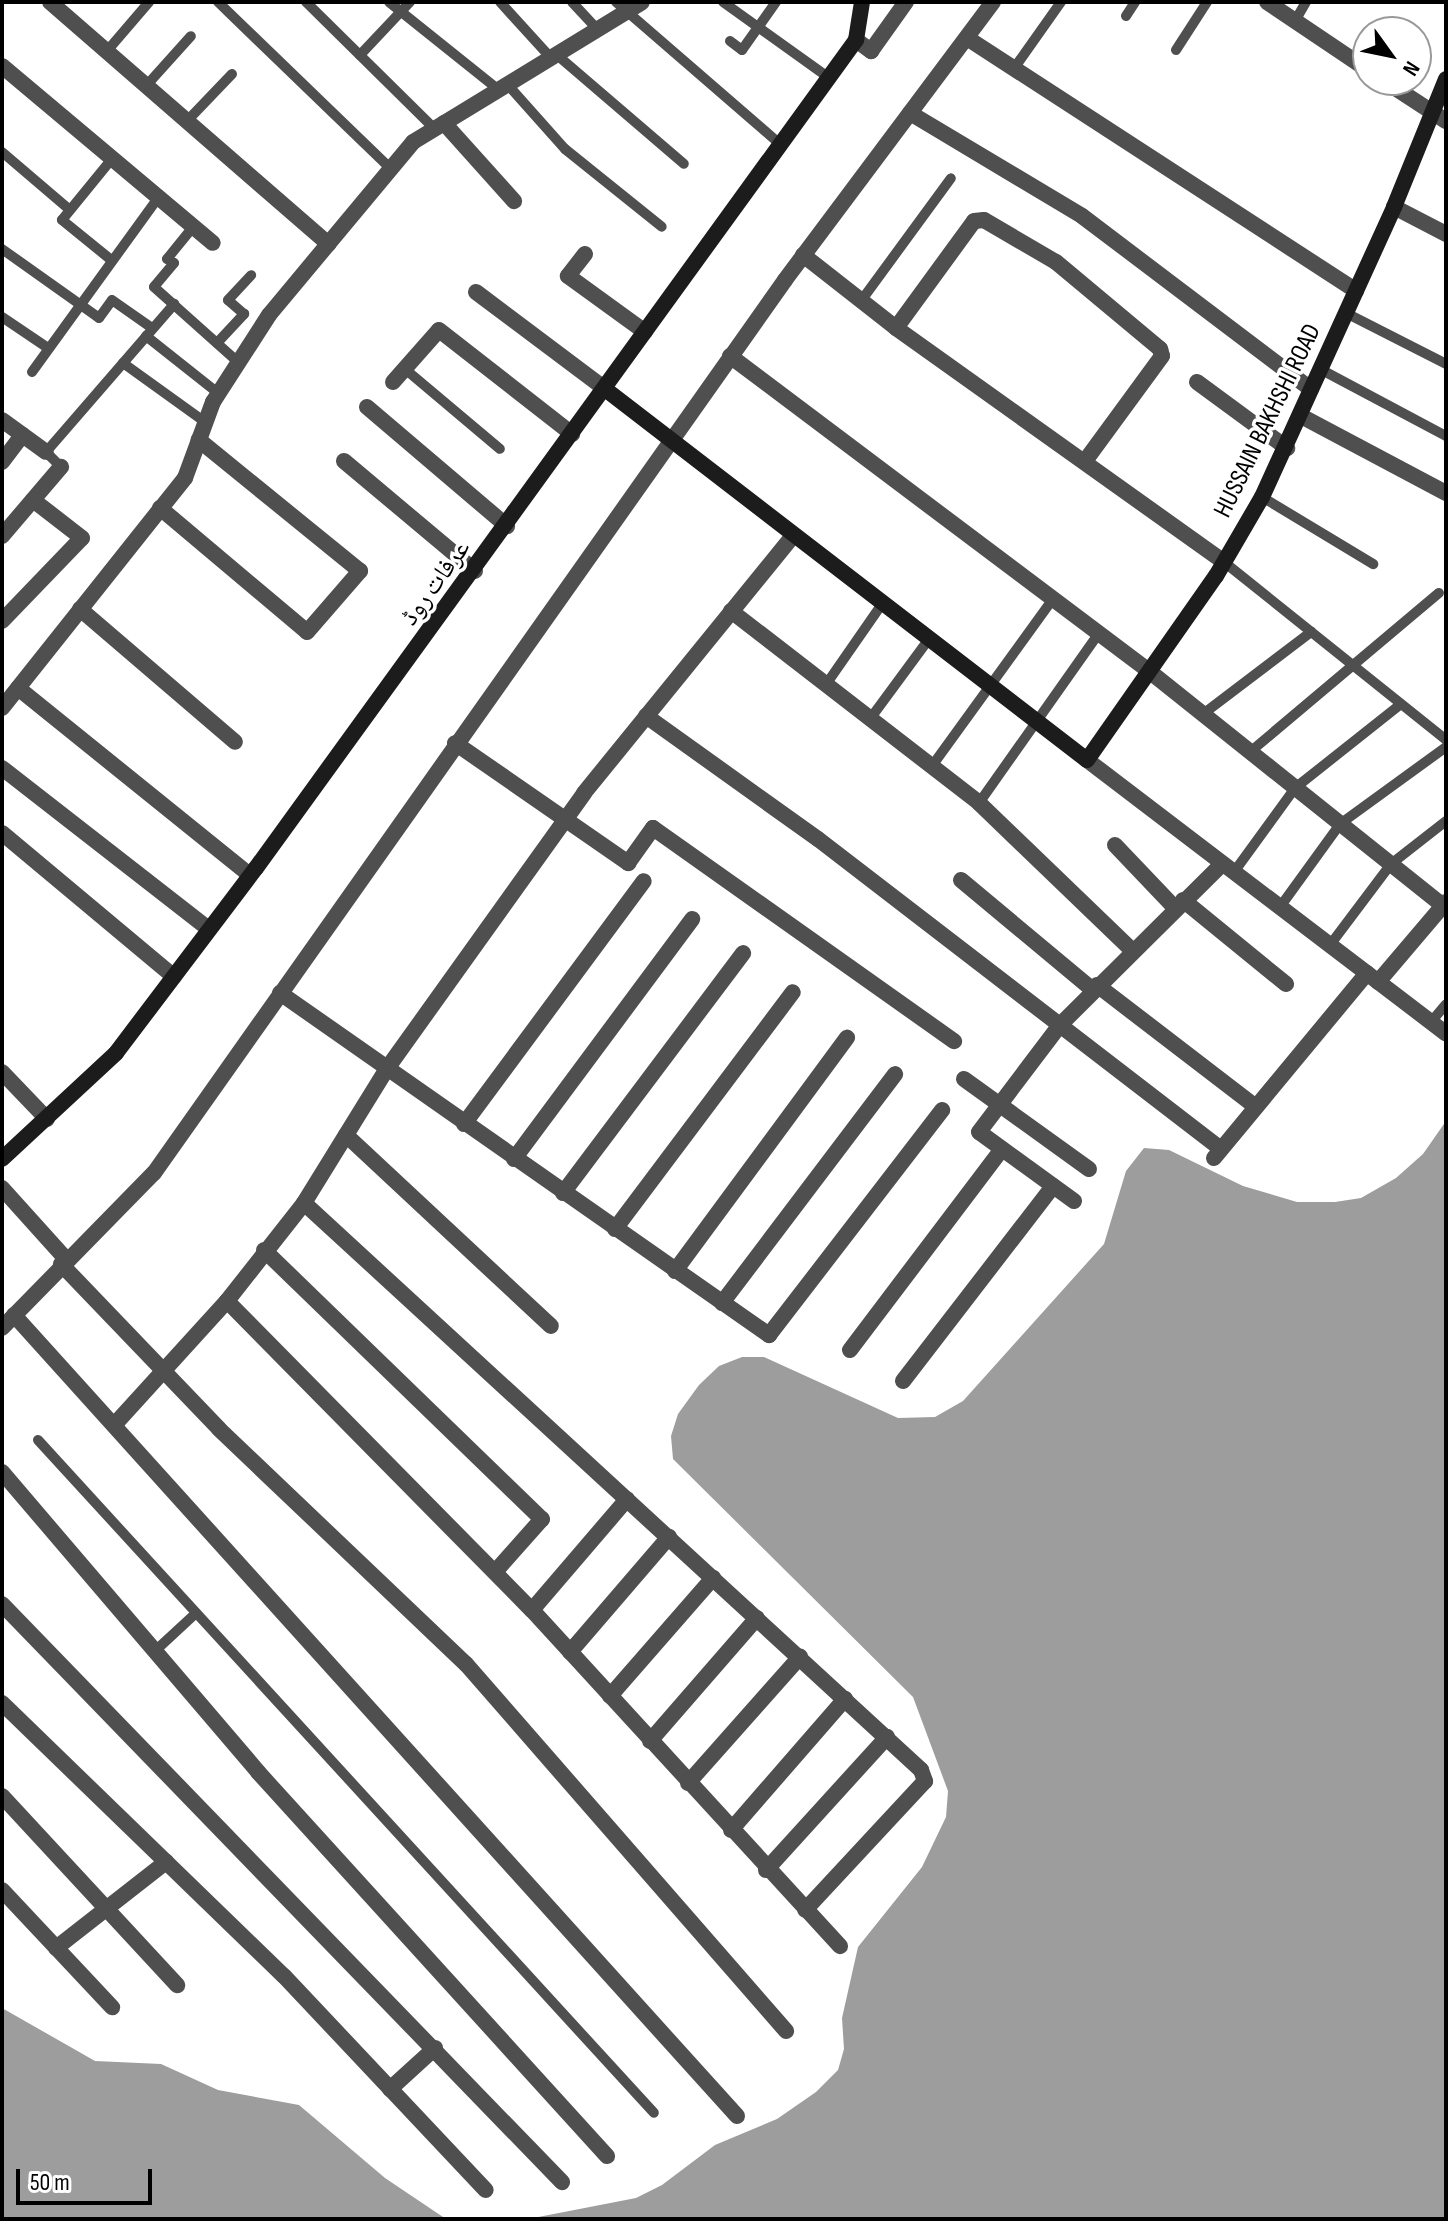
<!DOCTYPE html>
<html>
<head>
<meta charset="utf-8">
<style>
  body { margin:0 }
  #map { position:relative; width:1448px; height:2221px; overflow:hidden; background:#fff; font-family:"Sofia Sans Condensed","Noto Naskh Arabic",sans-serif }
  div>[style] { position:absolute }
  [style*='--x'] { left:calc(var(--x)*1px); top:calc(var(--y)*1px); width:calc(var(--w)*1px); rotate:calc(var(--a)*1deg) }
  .water>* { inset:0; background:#9d9d9d }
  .lane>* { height:10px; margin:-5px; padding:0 5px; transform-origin:5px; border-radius:5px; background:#4f4f4f }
  .street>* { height:16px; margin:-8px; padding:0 8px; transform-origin:8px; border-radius:8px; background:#4f4f4f }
  .secondary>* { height:16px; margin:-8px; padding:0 8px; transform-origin:8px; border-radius:8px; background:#1c1c1c }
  span { translate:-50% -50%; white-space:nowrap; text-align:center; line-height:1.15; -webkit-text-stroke:7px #fff; paint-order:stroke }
  .street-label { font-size:26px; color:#000 }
  .frame { position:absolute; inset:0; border:4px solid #000; pointer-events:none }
  .north { position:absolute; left:1352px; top:16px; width:80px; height:80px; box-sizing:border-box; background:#fff; border:2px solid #999; border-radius:50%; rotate:123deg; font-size:22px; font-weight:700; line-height:32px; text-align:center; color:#000 }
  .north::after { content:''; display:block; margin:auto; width:28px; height:36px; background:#000; clip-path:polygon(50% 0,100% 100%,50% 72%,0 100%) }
  .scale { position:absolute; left:16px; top:2169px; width:136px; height:36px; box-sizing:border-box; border:4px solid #000; border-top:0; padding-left:10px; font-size:24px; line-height:28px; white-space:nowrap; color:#000; -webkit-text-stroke:6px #fff; paint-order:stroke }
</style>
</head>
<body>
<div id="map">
  <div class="water">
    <div style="clip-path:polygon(1446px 1121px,1446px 2219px,528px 2219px,636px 2198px,662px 2185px,715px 2145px,777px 2119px,816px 2092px,838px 2070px,844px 2049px,842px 2018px,858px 1947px,922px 1867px,946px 1817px,948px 1791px,913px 1697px,673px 1459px,671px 1436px,678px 1414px,699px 1385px,719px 1366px,742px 1357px,764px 1357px,898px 1418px,935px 1417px,963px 1401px,1104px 1244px,1126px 1171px,1144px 1148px,1169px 1150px,1243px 1186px,1297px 1202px,1335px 1202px,1361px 1198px,1396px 1178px,1423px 1154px)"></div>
    <div style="clip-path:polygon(2px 2008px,95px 2061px,161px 2064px,218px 2090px,299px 2105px,385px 2178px,446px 2219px,2px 2219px)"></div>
  </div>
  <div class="lane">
    <div style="--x:218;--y:2;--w:240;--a:44"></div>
    <div style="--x:306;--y:2;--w:181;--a:44.6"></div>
    <div style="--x:389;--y:2;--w:141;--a:38.7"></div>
    <div style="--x:500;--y:2;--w:76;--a:47.7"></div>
    <div style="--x:572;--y:2;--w:38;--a:47"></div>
    <div style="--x:616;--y:2;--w:218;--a:40.9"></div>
    <div style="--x:723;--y:2;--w:130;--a:35.6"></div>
    <div style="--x:1126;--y:16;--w:17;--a:-57"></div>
    <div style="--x:1295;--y:21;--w:22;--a:-60"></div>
    <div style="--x:730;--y:41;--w:15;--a:37"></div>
    <div style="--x:742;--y:50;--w:59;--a:-54.7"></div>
    <div style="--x:1176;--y:50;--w:57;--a:-57.1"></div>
    <div style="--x:107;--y:51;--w:65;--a:-49.4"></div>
    <div style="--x:360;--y:55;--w:73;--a:-46.7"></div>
    <div style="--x:557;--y:55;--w:167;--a:40.6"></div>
    <div style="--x:1015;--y:67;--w:80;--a:-54.7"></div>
    <div style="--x:508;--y:85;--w:86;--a:48.3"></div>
    <div style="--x:565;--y:149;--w:124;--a:38.8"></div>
    <div style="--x:146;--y:86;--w:67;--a:-48"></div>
    <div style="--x:187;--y:121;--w:65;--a:-46.2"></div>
    <div style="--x:2;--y:152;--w:89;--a:40.5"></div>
    <div style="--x:193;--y:227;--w:41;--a:129.1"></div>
    <div style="--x:167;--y:259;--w:8;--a:30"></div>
    <div style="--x:174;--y:263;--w:31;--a:130"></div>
    <div style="--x:154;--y:287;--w:113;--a:41.8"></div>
    <div style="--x:2;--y:249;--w:119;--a:35.4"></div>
    <div style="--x:99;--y:318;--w:22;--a:-54"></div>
    <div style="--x:112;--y:300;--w:49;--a:35"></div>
    <div style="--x:110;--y:259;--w:62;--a:-140.9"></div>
    <div style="--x:62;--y:220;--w:77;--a:-50.8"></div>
    <div style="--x:861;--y:301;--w:152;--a:-53.8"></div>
    <div style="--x:1346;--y:313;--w:112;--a:27"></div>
    <div style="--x:2;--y:317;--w:55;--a:34"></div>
    <div style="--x:146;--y:336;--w:92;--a:38.4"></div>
    <div style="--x:217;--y:343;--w:40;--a:-47"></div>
    <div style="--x:244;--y:314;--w:21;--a:-139"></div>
    <div style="--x:228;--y:300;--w:34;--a:-47"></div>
    <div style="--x:123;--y:363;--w:101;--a:35.7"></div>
    <div style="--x:405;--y:369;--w:124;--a:40.1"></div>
    <div style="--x:1320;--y:369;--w:143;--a:28"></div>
    <div style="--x:32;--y:372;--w:215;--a:-54.1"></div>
    <div style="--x:61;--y:467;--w:21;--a:-135"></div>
    <div style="--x:46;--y:452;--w:196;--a:-49.1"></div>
    <div style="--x:1262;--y:497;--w:130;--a:31.1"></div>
    <div style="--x:1224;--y:562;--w:285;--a:38.7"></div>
    <div style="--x:825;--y:686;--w:100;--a:-55.2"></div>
    <div style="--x:1203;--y:714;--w:136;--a:-37.2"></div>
    <div style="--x:870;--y:719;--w:99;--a:-53.6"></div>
    <div style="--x:1250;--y:752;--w:247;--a:-40.1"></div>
    <div style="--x:932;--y:766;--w:206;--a:-54.1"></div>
    <div style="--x:979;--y:803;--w:208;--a:-54.8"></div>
    <div style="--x:1234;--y:872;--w:104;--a:-54"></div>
    <div style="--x:1295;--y:788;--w:135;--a:-38.4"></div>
    <div style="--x:1280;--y:907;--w:102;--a:-54.1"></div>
    <div style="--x:1340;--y:824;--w:131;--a:-36"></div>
    <div style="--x:1330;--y:945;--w:101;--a:-53"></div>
    <div style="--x:1391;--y:864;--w:70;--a:-38"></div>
    <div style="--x:1431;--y:1022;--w:23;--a:-50"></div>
    <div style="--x:38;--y:1440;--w:912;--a:47.53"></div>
    <div style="--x:155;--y:1651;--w:54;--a:-42.8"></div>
  </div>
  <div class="street">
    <div style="--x:50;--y:2;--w:369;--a:41"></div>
    <div style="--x:1267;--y:2;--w:122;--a:34"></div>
    <div style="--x:967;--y:38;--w:464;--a:33"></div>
    <div style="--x:856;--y:40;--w:19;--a:36"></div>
    <div style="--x:871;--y:51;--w:60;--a:-54.5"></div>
    <div style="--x:2;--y:66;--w:275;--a:40"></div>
    <div style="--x:1383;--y:80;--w:75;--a:33.1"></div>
    <div style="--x:910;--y:113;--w:200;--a:30.9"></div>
    <div style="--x:1082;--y:216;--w:287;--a:37.1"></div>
    <div style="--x:444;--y:123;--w:105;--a:48.1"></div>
    <div style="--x:1394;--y:207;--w:59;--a:27.4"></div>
    <div style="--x:585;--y:254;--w:28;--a:128"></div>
    <div style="--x:568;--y:276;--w:95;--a:36"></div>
    <div style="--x:803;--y:255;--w:118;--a:38.1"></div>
    <div style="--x:896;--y:328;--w:403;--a:35.5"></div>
    <div style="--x:476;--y:292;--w:161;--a:36.9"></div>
    <div style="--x:896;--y:328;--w:132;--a:-53.9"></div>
    <div style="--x:974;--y:221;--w:10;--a:-6"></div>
    <div style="--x:984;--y:220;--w:83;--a:30.3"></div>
    <div style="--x:1056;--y:262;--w:136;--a:39.9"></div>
    <div style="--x:1160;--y:349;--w:7;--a:74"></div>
    <div style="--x:1162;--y:356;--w:129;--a:126.2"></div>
    <div style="--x:730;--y:356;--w:524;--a:36.94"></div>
    <div style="--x:1149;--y:671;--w:380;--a:38.6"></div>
    <div style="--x:393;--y:382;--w:69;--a:-48.5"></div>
    <div style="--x:439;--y:330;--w:169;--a:38"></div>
    <div style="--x:1197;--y:382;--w:112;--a:36.3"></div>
    <div style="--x:367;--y:407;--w:184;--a:40.4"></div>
    <div style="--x:1301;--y:416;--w:164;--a:28"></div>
    <div style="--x:2;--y:420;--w:54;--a:36"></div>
    <div style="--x:344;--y:461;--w:171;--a:40"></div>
    <div style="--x:2;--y:462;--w:34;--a:-53"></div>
    <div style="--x:160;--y:508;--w:192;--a:40.1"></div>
    <div style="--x:307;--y:632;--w:81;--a:-49"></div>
    <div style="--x:360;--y:571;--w:208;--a:-140.9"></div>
    <div style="--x:2;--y:536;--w:91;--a:-49.5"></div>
    <div style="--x:80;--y:609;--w:204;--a:40.6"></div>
    <div style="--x:731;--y:611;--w:314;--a:37.7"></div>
    <div style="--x:979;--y:803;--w:212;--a:43.9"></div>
    <div style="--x:2;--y:621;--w:115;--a:-46.1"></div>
    <div style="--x:82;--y:538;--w:62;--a:-142.2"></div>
    <div style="--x:18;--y:688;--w:298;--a:38.9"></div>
    <div style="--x:2;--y:708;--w:294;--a:-51.5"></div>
    <div style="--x:185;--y:478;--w:81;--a:-69.8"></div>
    <div style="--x:213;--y:402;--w:103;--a:-57.2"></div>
    <div style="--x:269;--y:315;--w:225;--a:-50.2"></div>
    <div style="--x:413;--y:142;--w:268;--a:-31.4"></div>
    <div style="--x:646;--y:716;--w:211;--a:35.6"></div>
    <div style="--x:818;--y:839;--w:508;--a:37.57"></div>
    <div style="--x:455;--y:743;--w:211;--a:34.7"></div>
    <div style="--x:628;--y:863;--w:43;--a:-54.5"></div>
    <div style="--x:653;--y:828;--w:369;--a:35.3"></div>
    <div style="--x:1087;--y:760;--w:451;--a:37.3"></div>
    <div style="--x:2;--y:768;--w:262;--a:37.9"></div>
    <div style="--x:2;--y:833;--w:224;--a:39.9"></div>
    <div style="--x:1115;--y:845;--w:86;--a:46.4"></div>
    <div style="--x:961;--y:880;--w:170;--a:39.8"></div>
    <div style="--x:1183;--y:900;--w:133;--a:39.2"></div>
    <div style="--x:1378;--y:982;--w:105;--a:-49.6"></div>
    <div style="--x:1097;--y:985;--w:200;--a:37.5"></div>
    <div style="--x:280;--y:993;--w:597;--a:34.97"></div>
    <div style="--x:769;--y:1335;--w:284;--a:-52.4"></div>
    <div style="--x:2;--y:1072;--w:65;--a:46.2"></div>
    <div style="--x:964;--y:1079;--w:154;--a:35.8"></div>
    <div style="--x:464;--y:1124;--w:302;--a:-53.5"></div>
    <div style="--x:346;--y:1135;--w:280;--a:43"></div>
    <div style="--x:1214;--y:1158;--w:240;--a:-50.4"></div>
    <div style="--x:514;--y:1159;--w:299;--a:-53.4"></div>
    <div style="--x:2;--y:1188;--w:96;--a:48"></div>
    <div style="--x:563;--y:1193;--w:300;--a:-53.1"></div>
    <div style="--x:1074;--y:1201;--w:117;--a:-144"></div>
    <div style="--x:979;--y:1132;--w:134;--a:-52.9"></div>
    <div style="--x:1060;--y:1025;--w:227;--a:-44.8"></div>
    <div style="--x:304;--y:1203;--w:838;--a:42.58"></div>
    <div style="--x:921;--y:1770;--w:12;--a:70"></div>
    <div style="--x:925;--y:1781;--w:176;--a:132.9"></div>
    <div style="--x:615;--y:1229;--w:296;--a:-53.1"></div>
    <div style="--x:264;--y:1250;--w:387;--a:44.1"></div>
    <div style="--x:542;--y:1519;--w:71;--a:131.6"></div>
    <div style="--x:61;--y:1264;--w:228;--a:46.2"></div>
    <div style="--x:219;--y:1429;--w:341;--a:43.6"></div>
    <div style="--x:466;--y:1664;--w:487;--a:48.9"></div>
    <div style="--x:675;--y:1271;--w:290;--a:-53.6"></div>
    <div style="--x:227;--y:1301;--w:434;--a:45.4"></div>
    <div style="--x:532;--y:1610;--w:456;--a:47.5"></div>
    <div style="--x:722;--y:1303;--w:287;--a:-52.9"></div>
    <div style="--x:14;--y:1315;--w:1079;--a:47.93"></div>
    <div style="--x:2;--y:1328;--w:217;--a:-45.6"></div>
    <div style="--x:154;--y:1173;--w:1093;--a:-54.75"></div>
    <div style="--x:785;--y:280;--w:347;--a:-53.2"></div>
    <div style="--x:850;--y:1350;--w:252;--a:-52.9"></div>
    <div style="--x:903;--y:1381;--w:246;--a:-52.4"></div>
    <div style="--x:116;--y:1423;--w:165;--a:-47.7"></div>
    <div style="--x:227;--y:1301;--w:125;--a:-51.8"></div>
    <div style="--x:304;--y:1203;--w:156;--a:-58.3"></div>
    <div style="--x:386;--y:1070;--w:340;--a:-54.4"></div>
    <div style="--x:584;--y:793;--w:331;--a:-50.9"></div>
    <div style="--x:2;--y:1472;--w:394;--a:49.5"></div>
    <div style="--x:258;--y:1772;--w:519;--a:47.73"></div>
    <div style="--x:2;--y:1604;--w:805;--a:45.91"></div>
    <div style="--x:532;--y:1610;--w:146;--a:-49.4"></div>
    <div style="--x:570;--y:1652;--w:152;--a:-49.3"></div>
    <div style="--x:610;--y:1696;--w:157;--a:-48.9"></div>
    <div style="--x:2;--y:1703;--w:392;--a:44.1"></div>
    <div style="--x:284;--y:1976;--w:294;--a:46.7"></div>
    <div style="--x:650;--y:1741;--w:163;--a:-49"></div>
    <div style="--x:688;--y:1783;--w:169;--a:-48.4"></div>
    <div style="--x:2;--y:1796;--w:258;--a:47.2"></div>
    <div style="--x:731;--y:1830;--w:174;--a:-49"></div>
    <div style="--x:766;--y:1870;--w:180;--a:-47.7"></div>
    <div style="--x:2;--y:1890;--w:161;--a:46.8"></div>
    <div style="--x:56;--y:1948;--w:140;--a:-38"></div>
    <div style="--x:390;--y:2089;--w:61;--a:-42.3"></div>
  </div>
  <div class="secondary">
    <div style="--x:605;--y:389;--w:608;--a:37.59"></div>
    <div style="--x:1087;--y:760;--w:225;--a:-55"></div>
    <div style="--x:1216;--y:576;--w:91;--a:-59.8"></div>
    <div style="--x:1262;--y:497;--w:319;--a:-65.5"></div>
    <div style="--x:1394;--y:207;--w:138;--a:-67.9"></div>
    <div style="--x:2;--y:1159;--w:156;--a:-42.9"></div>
    <div style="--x:116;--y:1053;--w:232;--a:-52.9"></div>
    <div style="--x:256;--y:868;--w:1023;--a:-54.07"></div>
    <div style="--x:856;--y:40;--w:38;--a:-81"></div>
  </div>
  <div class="street-label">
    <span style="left:1268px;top:421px;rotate:-64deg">HUSSAIN BAKHSHI ROAD</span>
    <span style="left:436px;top:583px;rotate:-54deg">عرفات روڈ</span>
  </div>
  <div class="frame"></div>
  <div class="north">N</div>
  <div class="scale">50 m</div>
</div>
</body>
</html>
